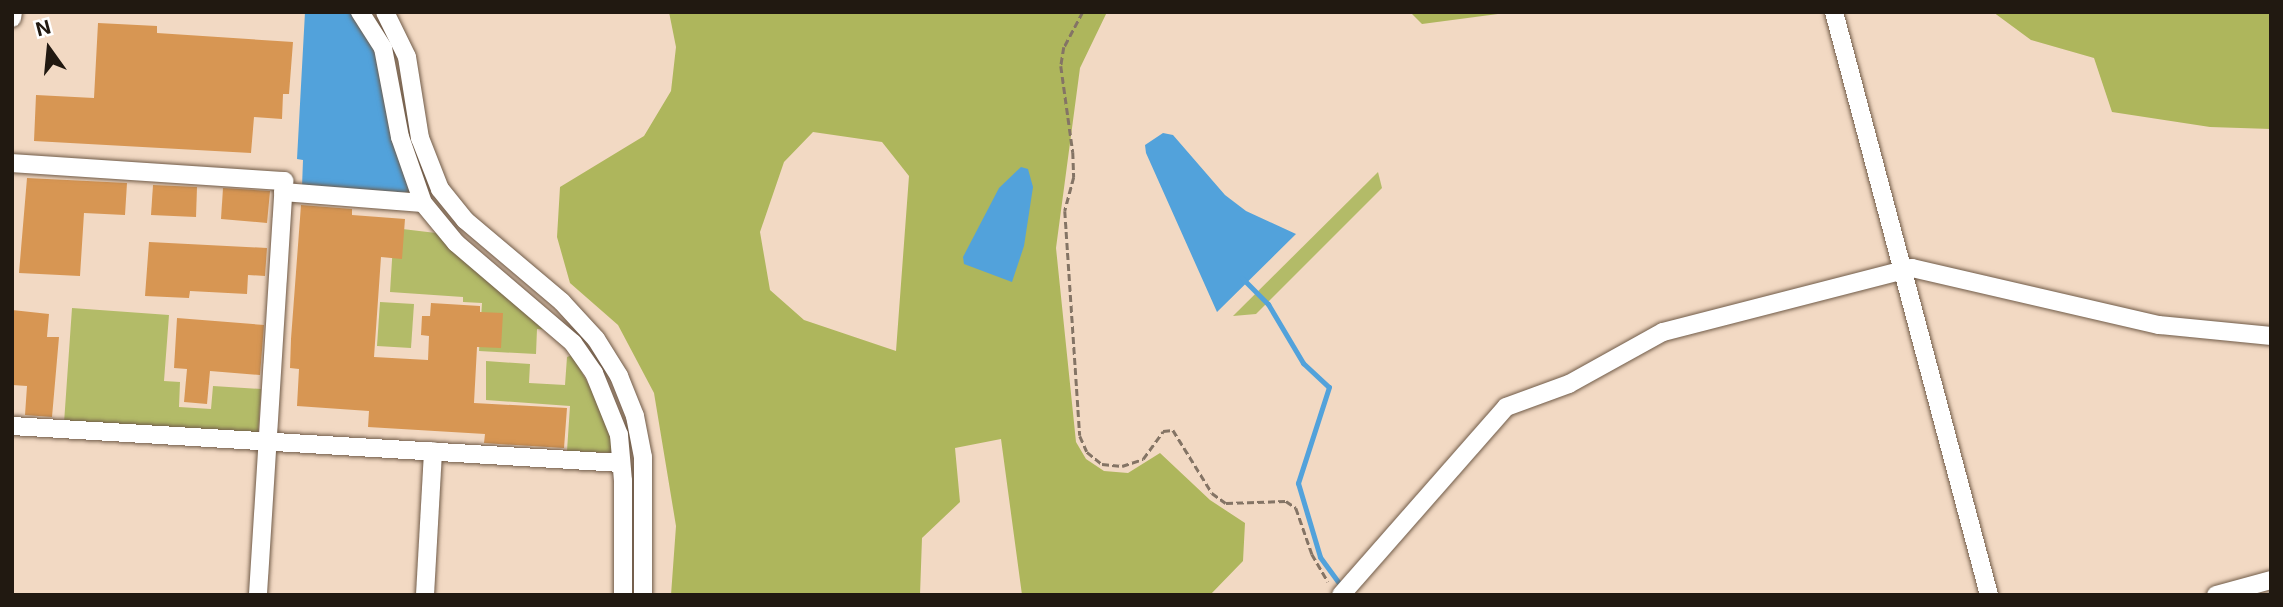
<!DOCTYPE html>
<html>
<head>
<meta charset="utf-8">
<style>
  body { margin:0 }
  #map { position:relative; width:2283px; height:607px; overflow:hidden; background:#f2d9c3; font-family:Inter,sans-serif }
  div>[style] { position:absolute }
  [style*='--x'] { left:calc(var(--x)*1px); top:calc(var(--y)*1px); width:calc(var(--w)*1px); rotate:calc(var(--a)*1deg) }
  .green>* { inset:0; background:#b3bb68 }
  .forest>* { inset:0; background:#aeb65c }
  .water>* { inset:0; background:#52a2db }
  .stream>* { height:5px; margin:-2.5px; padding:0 2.5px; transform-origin:2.5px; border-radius:2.5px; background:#52a2db }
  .building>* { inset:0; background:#d79653 }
  .path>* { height:2.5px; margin-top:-1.25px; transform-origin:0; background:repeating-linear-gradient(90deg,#847465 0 7px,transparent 0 10.5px) }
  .roads { filter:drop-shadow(0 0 2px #705b48) drop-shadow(0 0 2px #705b48) }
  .minor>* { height:18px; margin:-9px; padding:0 9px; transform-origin:9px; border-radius:9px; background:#fff }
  span { translate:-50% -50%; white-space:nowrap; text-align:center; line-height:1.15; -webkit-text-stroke:5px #fff; paint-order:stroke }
  .frame { position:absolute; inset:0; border:14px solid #211911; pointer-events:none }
  .north { position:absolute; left:14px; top:14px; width:70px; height:70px; -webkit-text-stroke:5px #fff; paint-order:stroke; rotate:345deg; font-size:19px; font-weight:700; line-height:28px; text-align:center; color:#211911 }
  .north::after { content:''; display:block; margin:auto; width:24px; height:32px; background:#211911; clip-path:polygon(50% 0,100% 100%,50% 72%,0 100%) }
</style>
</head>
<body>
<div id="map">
  <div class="green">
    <div style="clip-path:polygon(1378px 172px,1382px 188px,1256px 314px,1233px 316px)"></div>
    <div style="clip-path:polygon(394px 228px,436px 233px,551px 330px,537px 329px,536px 354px,479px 351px,482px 303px,463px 302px,463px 297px,390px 292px)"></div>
    <div style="clip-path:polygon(380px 302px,414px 304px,411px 348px,377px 346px)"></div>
    <div style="clip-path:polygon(72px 308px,169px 315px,164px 381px,180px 382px,179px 407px,211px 409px,213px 386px,261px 389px,258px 435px,64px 423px)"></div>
    <div style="clip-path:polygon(572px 355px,606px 415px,614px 453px,567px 451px,570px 406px,486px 400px,486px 361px,530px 364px,529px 383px,565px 385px,567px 357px)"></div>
  </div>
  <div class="forest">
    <div style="clip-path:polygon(evenodd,669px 12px,1107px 12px,1080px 68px,1056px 248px,1076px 442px,1086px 459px,1104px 471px,1128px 473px,1160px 453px,1210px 500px,1245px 523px,1243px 561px,1210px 595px,1022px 595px,1001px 439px,955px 448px,960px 502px,922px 538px,920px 595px,671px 595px,676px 526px,654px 393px,618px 325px,570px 283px,557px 237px,560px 187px,644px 136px,671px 91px,676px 47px,669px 12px,813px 132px,882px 142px,909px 176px,896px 351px,804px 320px,770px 290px,760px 232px,784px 162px,813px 132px)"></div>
    <div style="clip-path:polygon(1410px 12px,1513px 12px,1422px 24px)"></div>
    <div style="clip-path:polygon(1993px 12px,2271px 12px,2271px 129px,2210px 127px,2112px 112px,2094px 58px,2031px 40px)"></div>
  </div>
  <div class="water">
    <div style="clip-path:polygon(305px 12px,353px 12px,380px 52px,415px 193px,302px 187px,303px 160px,297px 159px)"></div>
    <div style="clip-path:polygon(1163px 133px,1173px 135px,1225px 195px,1246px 211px,1296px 234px,1217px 312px,1146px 153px,1145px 145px)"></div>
    <div style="clip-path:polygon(1021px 167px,1028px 169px,1033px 187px,1024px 246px,1012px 282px,964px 264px,963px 257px,999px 188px)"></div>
  </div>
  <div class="stream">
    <div style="--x:1242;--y:278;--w:37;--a:45"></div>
    <div style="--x:1268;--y:304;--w:69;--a:59.3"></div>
    <div style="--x:1303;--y:363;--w:35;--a:43"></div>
    <div style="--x:1329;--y:387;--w:101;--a:107.9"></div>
    <div style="--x:1298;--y:483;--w:77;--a:73.4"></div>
    <div style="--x:1320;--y:557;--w:31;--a:54"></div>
    <div style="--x:2268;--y:595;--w:3;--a:-18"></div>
  </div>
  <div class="building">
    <div style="clip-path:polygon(98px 23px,157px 26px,157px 33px,293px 42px,289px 94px,283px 94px,282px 119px,254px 117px,251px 153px,34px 141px,36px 95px,94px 98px)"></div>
    <div style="clip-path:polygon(27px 178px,127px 183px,125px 215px,84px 213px,80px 276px,19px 273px)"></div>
    <div style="clip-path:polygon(153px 185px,197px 187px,196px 217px,151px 215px)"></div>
    <div style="clip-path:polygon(223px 188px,270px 191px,267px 223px,221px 219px)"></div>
    <div style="clip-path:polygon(301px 205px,352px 209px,352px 215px,405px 219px,402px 259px,381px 257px,374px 357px,428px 360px,429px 336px,421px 335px,422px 316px,430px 316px,431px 303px,480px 306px,480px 312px,503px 313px,501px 348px,477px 347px,474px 403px,567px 408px,564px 448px,484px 443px,485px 434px,368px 427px,369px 411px,297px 406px,299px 369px,290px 368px,291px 339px)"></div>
    <div style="clip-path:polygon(149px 242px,267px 248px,265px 276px,248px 275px,247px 294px,190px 291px,189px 298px,145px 296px)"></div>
    <div style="clip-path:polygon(12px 310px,49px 314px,47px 337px,59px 337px,52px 417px,25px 415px,27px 386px,12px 385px)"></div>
    <div style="clip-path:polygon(177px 318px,264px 325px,260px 375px,210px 371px,207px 404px,184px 402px,187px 369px,174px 368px)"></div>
  </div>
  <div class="path">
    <div style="--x:1083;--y:12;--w:40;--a:118"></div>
    <div style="--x:1064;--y:47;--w:19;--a:99"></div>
    <div style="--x:1061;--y:66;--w:87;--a:82.1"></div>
    <div style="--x:1073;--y:152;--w:25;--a:88"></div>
    <div style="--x:1074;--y:177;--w:35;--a:105"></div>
    <div style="--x:1065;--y:211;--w:225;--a:86.2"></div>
    <div style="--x:1080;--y:436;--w:17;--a:66"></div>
    <div style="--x:1087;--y:452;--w:19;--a:39"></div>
    <div style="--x:1102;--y:464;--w:20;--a:6"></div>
    <div style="--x:1122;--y:466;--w:22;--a:-18"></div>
    <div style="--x:1143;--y:459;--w:34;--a:-54"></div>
    <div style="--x:1163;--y:431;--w:10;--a:-6"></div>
    <div style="--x:1173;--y:430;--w:74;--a:58.2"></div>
    <div style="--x:1212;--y:493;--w:17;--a:36"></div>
    <div style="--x:1226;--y:503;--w:60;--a:-1.9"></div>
    <div style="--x:1286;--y:501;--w:12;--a:35"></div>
    <div style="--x:1296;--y:508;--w:49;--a:70.8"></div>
    <div style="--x:1312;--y:554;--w:32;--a:60"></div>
  </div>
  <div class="roads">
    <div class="minor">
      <div style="--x:360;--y:12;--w:43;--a:57.4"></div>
      <div style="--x:383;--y:48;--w:91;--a:79.2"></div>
      <div style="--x:400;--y:137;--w:70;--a:70.8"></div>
      <div style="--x:385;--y:12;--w:50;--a:63.9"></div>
      <div style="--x:407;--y:57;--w:82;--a:80.9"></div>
      <div style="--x:420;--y:138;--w:55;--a:68.6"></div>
      <div style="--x:440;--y:189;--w:40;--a:51"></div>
      <div style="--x:465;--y:220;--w:127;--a:40.2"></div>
      <div style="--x:562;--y:302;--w:50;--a:47.4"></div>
      <div style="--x:596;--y:339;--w:44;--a:58.1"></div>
      <div style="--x:619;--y:376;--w:43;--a:68.2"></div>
      <div style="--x:635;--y:416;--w:42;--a:79"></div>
      <div style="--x:643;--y:457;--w:138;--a:90"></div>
      <div style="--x:1834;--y:12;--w:603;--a:75.11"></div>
      <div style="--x:12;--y:18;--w:6;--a:-81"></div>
      <div style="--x:12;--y:163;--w:273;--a:3.8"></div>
      <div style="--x:284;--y:181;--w:415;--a:93.6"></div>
      <div style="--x:283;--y:192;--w:140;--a:4.5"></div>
      <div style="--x:423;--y:203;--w:52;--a:50.5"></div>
      <div style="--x:456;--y:243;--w:154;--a:40.5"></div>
      <div style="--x:573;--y:343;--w:37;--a:55"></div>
      <div style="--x:594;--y:373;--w:67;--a:68"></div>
      <div style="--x:619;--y:435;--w:46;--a:85"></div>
      <div style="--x:623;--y:481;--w:114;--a:90"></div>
      <div style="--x:12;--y:426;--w:610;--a:3.48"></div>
      <div style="--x:425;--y:595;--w:144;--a:-86.8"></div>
      <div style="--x:1341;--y:595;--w:250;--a:-48.7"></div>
      <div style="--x:1506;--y:407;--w:67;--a:-20.1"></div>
      <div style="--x:1569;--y:384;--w:107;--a:-29"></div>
      <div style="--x:1663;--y:332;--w:257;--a:-14.4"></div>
      <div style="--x:1912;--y:268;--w:253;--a:13"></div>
      <div style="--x:2159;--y:325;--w:113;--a:5.6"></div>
      <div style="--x:2216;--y:595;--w:57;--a:-15.3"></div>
    </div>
  </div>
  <div class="frame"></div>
  <div class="north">N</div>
</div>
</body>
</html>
